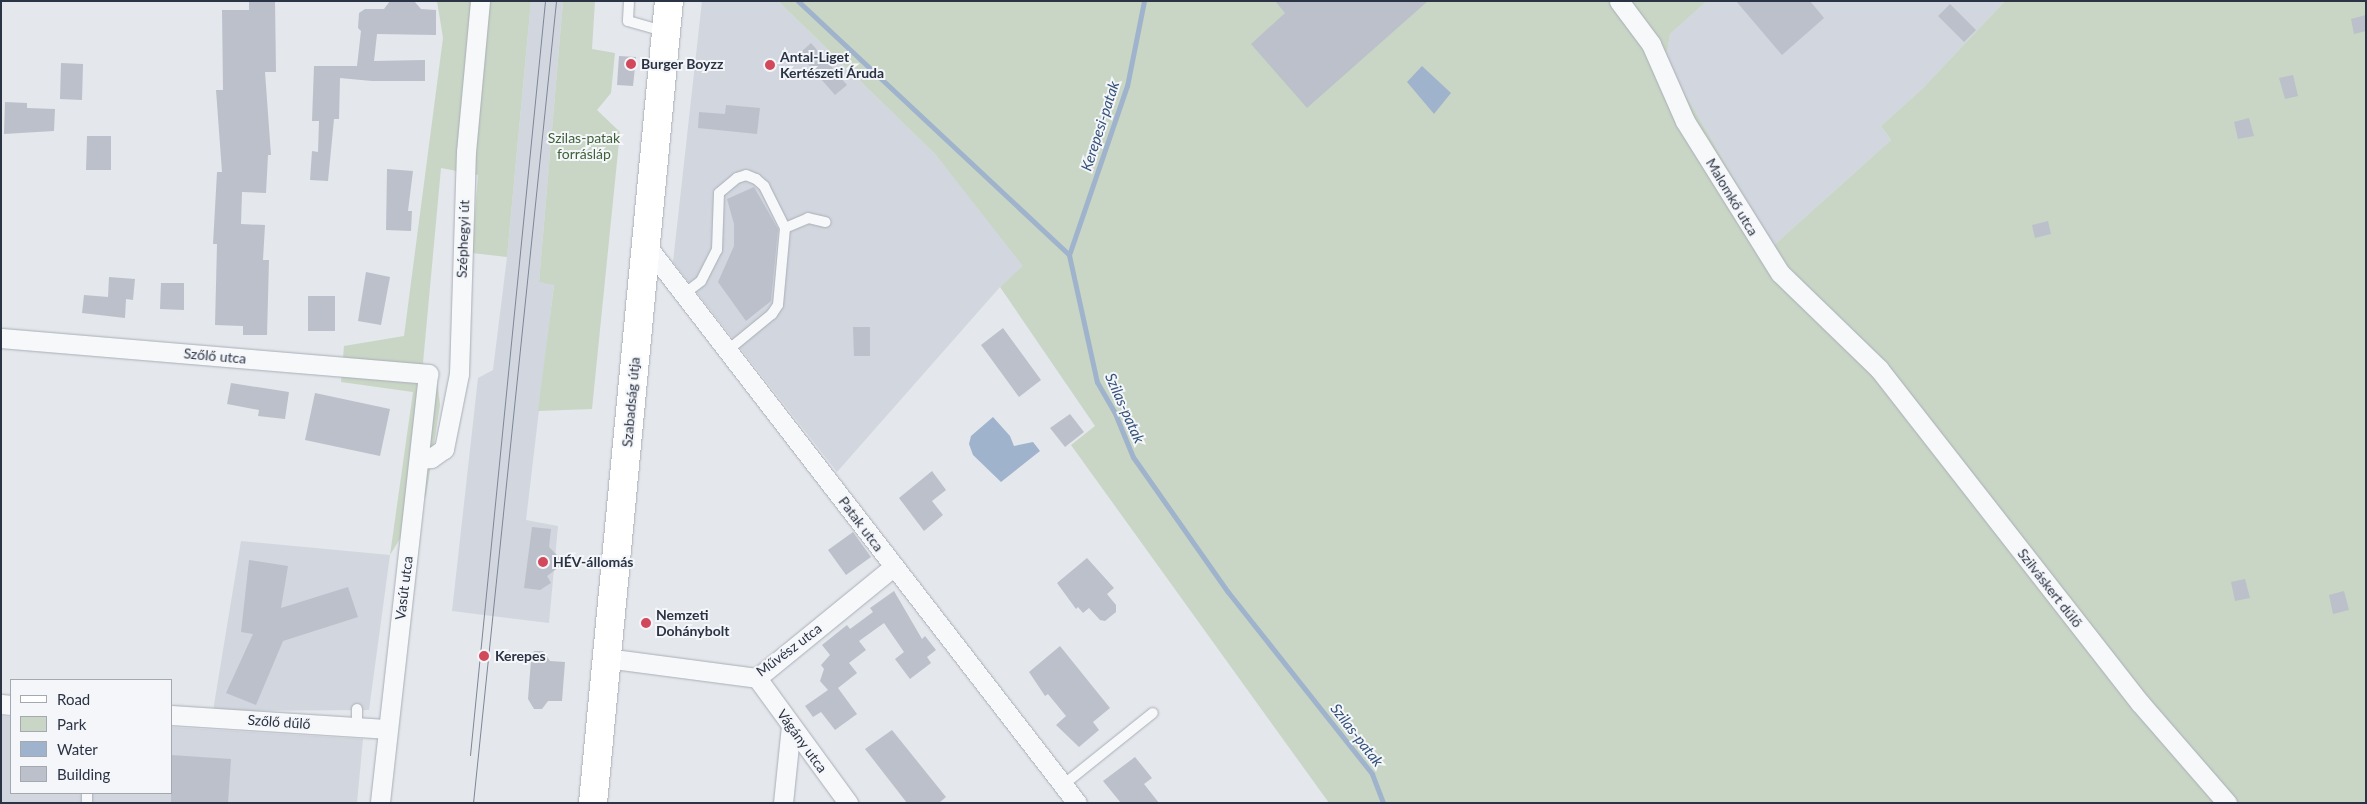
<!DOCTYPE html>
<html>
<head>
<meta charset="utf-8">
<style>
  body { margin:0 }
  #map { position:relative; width:2367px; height:804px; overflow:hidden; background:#e4e7ec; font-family:Lato,sans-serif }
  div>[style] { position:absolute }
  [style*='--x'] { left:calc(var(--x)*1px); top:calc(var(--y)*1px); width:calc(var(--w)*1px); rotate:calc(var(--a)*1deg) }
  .built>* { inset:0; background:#d2d6de }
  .green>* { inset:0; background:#c9d6c5 }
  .water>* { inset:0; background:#9fb4cc }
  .stream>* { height:5px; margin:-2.5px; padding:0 2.5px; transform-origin:2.5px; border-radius:2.5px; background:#9fb4cc }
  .building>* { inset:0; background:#bbc0ca }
  .roads { filter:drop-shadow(0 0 1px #a9aeb7) drop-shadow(0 0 1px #a9aeb7) }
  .lane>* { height:10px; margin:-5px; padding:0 5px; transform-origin:5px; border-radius:5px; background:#f7f8fa }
  .street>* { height:19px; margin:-9.5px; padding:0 9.5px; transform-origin:9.5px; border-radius:9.5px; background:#f7f8fa }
  .primary>* { height:28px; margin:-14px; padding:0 14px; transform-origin:14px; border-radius:14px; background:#fff }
  .tram>* { height:1px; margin:-0.5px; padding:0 0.5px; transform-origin:0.5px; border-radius:0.5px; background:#7d8696 }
  .dots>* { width:14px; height:14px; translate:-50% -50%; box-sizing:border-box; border:2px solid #f4f6f9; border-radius:50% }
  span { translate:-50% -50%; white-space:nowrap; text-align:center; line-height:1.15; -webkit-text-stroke:4px #f4f6f9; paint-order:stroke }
  .poi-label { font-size:14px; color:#2b3445; font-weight:700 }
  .left { translate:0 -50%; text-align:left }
  .park-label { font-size:14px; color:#3f6138 }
  .street-label { font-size:14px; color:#2b3445 }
  .water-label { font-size:15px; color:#34527a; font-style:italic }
  .frame { position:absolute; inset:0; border:2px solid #2b3445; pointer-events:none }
  .legend { position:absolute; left:10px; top:679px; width:162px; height:115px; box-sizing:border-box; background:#f4f6f9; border:1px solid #a4a8b1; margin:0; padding:6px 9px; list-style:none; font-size:15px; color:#2b3445 }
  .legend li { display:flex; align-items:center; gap:10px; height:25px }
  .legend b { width:25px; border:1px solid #a4a8b1 }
</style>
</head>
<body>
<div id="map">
  <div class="built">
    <div style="clip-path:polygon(531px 1px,563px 1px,539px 282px,554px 284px,526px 520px,558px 526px,549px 623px,452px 611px,478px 378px,493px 370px,507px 257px)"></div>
    <div style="clip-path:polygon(702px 1px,778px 1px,935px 154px,1024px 266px,1000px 287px,837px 472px,673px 262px)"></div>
    <div style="clip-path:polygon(1707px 1px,2005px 1px,1922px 89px,1881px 126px,1891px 140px,1773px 246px,1666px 61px,1670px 34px)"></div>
    <div style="clip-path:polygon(241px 541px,390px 555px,369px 710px,213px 711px)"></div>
    <div style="clip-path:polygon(1px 716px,11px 717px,11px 793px,171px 793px,171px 727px,363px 739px,357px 803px,1px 803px)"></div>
  </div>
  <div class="green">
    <div style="clip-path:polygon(437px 1px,531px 1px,507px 257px,472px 253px,478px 175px,441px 168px,423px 363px,436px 371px,440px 405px,426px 496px,390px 555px,413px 392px,341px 382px,344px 346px,404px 336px,443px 38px)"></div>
    <div style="clip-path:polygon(563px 1px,595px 1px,592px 49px,615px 53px,611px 93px,597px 110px,620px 132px,592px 409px,538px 411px,554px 285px,539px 282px)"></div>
    <div style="clip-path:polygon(778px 1px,1707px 1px,1670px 34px,1666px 61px,1773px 246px,1891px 140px,1881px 126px,1922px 89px,2005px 1px,2366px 1px,2366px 803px,1329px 803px,1071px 445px,1095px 426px,1000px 287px,1023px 266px,935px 154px)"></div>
  </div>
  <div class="water">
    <div style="clip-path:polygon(1422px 66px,1451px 93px,1434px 114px,1407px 82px)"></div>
    <div style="clip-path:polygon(993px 417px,1010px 436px,1014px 446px,1033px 442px,1040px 451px,1001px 482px,973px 455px,969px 444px,971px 436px)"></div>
  </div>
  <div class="stream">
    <div style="--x:798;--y:1;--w:371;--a:43.1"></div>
    <div style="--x:1069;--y:255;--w:130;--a:77.6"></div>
    <div style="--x:1097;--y:382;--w:34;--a:60"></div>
    <div style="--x:1114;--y:411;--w:50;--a:67.6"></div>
    <div style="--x:1133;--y:457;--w:165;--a:54.9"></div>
    <div style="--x:1228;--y:592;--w:232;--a:51.6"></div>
    <div style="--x:1372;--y:774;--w:31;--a:69"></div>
    <div style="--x:1069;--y:255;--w:179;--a:-71.1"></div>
    <div style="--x:1127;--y:86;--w:87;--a:-78.7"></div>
  </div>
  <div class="building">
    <div style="clip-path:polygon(249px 1px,275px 1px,276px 72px,265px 72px,271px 155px,268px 155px,266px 193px,242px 192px,241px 224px,265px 225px,263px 260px,269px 260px,267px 335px,243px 335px,243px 326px,215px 325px,217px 244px,213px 244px,217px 172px,222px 172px,216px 90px,223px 90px,222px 10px,249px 10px)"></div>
    <div style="clip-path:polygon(390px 1px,414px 1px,421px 9px,436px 10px,436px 35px,377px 34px,374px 61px,425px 60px,425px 81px,372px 81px,340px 78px,339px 119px,334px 119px,328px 181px,310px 180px,312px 151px,318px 152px,319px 121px,312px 121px,314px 66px,357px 66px,361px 31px,358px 28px,359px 13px,365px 9px,384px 9px)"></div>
    <div style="clip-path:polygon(1275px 1px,1428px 1px,1307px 108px,1251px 44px,1285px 13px)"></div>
    <div style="clip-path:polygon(1736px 1px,1810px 1px,1824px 18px,1782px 55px)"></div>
    <div style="clip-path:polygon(1950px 4px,1976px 30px,1964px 42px,1938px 16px)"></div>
    <div style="clip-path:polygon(2366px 15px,2366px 31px,2354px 34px,2351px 19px)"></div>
    <div style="clip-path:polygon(811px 43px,847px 85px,835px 95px,799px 54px)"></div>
    <div style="clip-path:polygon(619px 56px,636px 57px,633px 86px,617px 85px)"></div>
    <div style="clip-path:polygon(61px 63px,83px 64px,82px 100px,60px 99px)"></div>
    <div style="clip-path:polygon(2293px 75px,2298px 96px,2285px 99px,2279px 78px)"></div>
    <div style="clip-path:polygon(5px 102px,27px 103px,27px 108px,55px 109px,54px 131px,4px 134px)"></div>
    <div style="clip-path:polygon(726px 105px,760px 108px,757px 134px,698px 128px,699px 112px,725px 114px)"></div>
    <div style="clip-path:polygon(2249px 118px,2254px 136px,2238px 139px,2234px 122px)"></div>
    <div style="clip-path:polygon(87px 136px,111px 136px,111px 170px,86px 170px)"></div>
    <div style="clip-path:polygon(387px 169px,413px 171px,408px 211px,412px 211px,411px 231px,386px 230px)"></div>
    <div style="clip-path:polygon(754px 187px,778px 229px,771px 301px,746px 321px,718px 282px,734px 246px,734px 224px,727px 199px)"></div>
    <div style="clip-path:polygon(2048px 221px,2051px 234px,2035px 238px,2032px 225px)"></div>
    <div style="clip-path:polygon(366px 272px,390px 277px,381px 325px,358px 321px)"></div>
    <div style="clip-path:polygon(109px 277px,135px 279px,133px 300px,126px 299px,125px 318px,82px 313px,84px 295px,108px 297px)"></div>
    <div style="clip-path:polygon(161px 283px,184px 283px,184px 310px,160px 309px)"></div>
    <div style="clip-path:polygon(308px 296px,335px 296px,335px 331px,308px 331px)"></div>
    <div style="clip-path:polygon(853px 327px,870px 327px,870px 356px,854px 356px)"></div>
    <div style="clip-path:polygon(1003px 328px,1041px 380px,1019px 397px,981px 345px)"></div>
    <div style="clip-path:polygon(231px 383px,289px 392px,285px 419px,258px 416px,259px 410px,227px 404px)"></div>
    <div style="clip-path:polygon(315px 393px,390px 409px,380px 456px,305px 440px)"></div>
    <div style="clip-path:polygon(1070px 414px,1084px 432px,1065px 447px,1050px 428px)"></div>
    <div style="clip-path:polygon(932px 471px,946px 490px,932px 501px,943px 515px,924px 531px,899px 498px)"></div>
    <div style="clip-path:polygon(532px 527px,551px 529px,549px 547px,559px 557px,559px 567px,547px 576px,551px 583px,540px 590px,524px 588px)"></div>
    <div style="clip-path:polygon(853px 532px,871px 557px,846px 575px,828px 550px)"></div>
    <div style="clip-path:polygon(1087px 558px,1114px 588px,1107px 594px,1116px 605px,1116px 612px,1105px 621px,1100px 620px,1089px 608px,1083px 613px,1078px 607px,1076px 609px,1057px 583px)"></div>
    <div style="clip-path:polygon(249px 560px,288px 566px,281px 608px,348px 587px,358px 617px,283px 641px,256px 705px,226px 693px,253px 634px,241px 632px)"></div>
    <div style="clip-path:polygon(2245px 579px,2250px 598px,2235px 601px,2231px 582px)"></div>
    <div style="clip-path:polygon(894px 591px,922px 639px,925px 636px,936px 650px,927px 657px,931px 663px,910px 679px,895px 659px,904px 652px,884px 623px,859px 641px,866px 650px,849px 663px,857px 673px,838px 688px,857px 714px,835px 730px,821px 712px,813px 717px,805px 706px,828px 690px,820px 681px,824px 669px,821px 665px,830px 655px,822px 645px,847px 625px,850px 629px,873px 612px,870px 608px)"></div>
    <div style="clip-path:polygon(2344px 591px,2349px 610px,2333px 614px,2329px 595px)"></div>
    <div style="clip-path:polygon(1060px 646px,1110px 708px,1093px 722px,1099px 730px,1079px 747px,1056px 725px,1066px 716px,1048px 694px,1045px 696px,1029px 672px)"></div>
    <div style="clip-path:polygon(534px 651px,543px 651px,550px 661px,565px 662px,562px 701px,548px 701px,542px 709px,534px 709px,528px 699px,531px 660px)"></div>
    <div style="clip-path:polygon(892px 730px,946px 797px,939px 803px,907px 803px,865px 749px)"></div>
    <div style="clip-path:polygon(171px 755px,231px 759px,228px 803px,171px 803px)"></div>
    <div style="clip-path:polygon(1135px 757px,1152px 778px,1144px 784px,1159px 803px,1121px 803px,1103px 781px)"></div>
  </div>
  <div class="roads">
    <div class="lane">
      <div style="--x:629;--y:1;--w:20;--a:93"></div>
      <div style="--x:628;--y:21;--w:40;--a:16"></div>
      <div style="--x:785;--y:228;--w:25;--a:-23"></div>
      <div style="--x:808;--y:218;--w:18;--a:13"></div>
      <div style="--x:684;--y:294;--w:21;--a:-37"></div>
      <div style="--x:701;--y:281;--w:35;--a:-63"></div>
      <div style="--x:717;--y:250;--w:57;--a:-88"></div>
      <div style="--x:719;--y:193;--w:23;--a:-40"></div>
      <div style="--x:737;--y:178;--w:9;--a:-18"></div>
      <div style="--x:746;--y:175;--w:11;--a:22"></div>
      <div style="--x:756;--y:179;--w:11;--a:41"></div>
      <div style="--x:764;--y:186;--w:47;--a:63.4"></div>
      <div style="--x:785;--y:228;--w:77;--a:95.2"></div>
      <div style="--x:778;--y:305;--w:11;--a:124"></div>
      <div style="--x:772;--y:314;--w:57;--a:140.7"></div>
      <div style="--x:357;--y:727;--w:18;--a:-90"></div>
      <div style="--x:1063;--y:785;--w:115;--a:-38.7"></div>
      <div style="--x:87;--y:803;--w:10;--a:-90"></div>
    </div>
    <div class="street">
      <div style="--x:1619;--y:1;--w:54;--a:53.3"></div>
      <div style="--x:1651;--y:44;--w:84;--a:66.2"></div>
      <div style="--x:1685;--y:121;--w:179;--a:58"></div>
      <div style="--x:1780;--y:273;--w:138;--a:44.1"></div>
      <div style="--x:1879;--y:369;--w:424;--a:52"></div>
      <div style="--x:2140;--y:703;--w:133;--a:49"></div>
      <div style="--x:646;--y:245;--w:705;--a:52.32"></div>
      <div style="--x:1;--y:338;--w:429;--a:4.8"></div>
      <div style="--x:428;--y:374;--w:432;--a:96.4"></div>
      <div style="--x:420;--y:459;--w:11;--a:-5"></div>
      <div style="--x:431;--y:458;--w:16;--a:-35"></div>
      <div style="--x:444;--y:449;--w:76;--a:-78.7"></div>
      <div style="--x:459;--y:374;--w:222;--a:-88.2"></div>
      <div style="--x:466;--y:152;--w:152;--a:-84.7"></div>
      <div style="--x:606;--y:658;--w:152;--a:7.5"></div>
      <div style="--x:757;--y:678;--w:176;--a:-39.2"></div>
      <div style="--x:757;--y:678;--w:155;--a:53.9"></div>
      <div style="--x:1;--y:704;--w:10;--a:6"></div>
      <div style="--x:171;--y:715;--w:215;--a:3.7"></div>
      <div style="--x:783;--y:803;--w:77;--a:-84.1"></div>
    </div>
    <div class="primary">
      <div style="--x:593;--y:803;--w:806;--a:-84.59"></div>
    </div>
  </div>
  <div class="tram">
    <div style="--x:470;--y:755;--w:758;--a:-84.32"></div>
    <div style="--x:473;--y:803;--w:806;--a:-84.09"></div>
  </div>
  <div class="dots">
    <div style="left:631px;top:64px;background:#d1495b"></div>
    <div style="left:770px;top:65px;background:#d1495b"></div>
    <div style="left:543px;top:562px;background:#d1495b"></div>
    <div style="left:646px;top:623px;background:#d1495b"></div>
    <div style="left:484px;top:656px;background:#d1495b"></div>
  </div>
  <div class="poi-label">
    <span class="left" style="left:780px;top:65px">Antal-Liget<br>Kertészeti Áruda</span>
    <span class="left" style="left:641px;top:64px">Burger Boyzz</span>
    <span class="left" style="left:553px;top:562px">HÉV-állomás</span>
    <span class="left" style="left:656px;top:623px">Nemzeti<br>Dohánybolt</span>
    <span class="left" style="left:495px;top:656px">Kerepes</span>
  </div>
  <div class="park-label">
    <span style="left:584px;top:146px">Szilas-patak<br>forrásláp</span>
  </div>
  <div class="street-label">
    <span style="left:1732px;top:197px;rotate:59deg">Malomkő utca</span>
    <span style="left:463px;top:239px;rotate:-88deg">Széphegyi út</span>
    <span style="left:215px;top:356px;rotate:5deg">Szőlő utca</span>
    <span style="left:631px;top:402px;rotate:-85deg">Szabadság útja</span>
    <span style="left:861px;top:524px;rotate:53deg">Patak utca</span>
    <span style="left:404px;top:588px;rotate:-83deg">Vasút utca</span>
    <span style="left:2050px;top:588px;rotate:52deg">Szilváskert dűlő</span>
    <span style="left:789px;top:650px;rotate:-37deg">Művész utca</span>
    <span style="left:279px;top:722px;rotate:4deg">Szőlő dűlő</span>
    <span style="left:802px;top:741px;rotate:54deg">Vágány utca</span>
  </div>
  <div class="water-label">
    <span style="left:1100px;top:126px;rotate:-72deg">Kerepesi-patak</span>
    <span style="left:1125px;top:408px;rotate:66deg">Szilas-patak</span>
    <span style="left:1357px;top:735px;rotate:52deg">Szilas-patak</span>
  </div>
  <div class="frame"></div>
  <ul class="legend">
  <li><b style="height:6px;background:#fff"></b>Road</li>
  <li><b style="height:14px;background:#c9d6c5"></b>Park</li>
  <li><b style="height:14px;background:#9fb4cc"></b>Water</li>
  <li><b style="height:14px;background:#bbc0ca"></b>Building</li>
  </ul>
</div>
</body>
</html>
